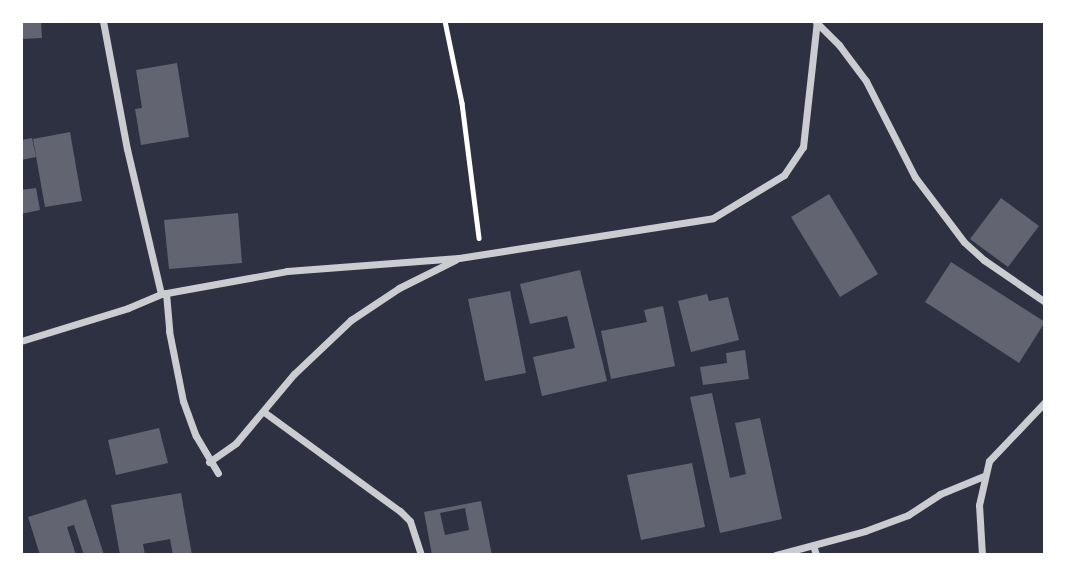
<!DOCTYPE html>
<html>
<head>
<meta charset="utf-8">
<style>
  body { margin:0 }
  #map { position:relative; width:1066px; height:576px; overflow:hidden; background:#2d3142; font-family:"Exo 2",sans-serif }
  div>[style] { position:absolute }
  [style*='--x'] { left:calc(var(--x)*1px); top:calc(var(--y)*1px); width:calc(var(--w)*1px); rotate:calc(var(--a)*1deg) }
  .building>* { inset:0; background:#626471 }
  .path>* { height:4.5px; margin:-2.25px; padding:0 2.25px; transform-origin:2.25px; border-radius:2.25px; background:#fff }
  .minor>* { height:7px; margin:-3.5px; padding:0 3.5px; transform-origin:3.5px; border-radius:3.5px; background:#caccd0 }
  span { translate:-50% -50%; white-space:nowrap; text-align:center; line-height:1.15; -webkit-text-stroke:5px #fff; paint-order:stroke }
  .frame { position:absolute; inset:0; border:23px solid #fff; pointer-events:none }
</style>
</head>
<body>
<div id="map">
  <div class="building">
    <div style="clip-path:polygon(21px 21px,41px 21px,42px 38px,21px 39px)"></div>
    <div style="clip-path:polygon(177px 63px,189px 137px,141px 145px,135px 109px,142px 108px,136px 70px)"></div>
    <div style="clip-path:polygon(70px 132px,82px 201px,45px 207px,33px 139px)"></div>
    <div style="clip-path:polygon(32px 138px,36px 157px,21px 160px,21px 140px)"></div>
    <div style="clip-path:polygon(36px 188px,40px 210px,21px 214px,21px 190px)"></div>
    <div style="clip-path:polygon(829px 194px,878px 274px,840px 297px,791px 217px)"></div>
    <div style="clip-path:polygon(1001px 198px,1039px 226px,1008px 267px,970px 239px)"></div>
    <div style="clip-path:polygon(238px 213px,242px 263px,169px 269px,164px 220px)"></div>
    <div style="clip-path:polygon(951px 262px,1045px 322px,1019px 363px,925px 302px)"></div>
    <div style="clip-path:polygon(580px 270px,607px 381px,542px 396px,533px 357px,575px 348px,567px 316px,530px 324px,520px 284px)"></div>
    <div style="clip-path:polygon(510px 291px,526px 373px,485px 381px,468px 299px)"></div>
    <div style="clip-path:polygon(707px 294px,709px 301px,728px 297px,739px 340px,691px 352px,678px 301px)"></div>
    <div style="clip-path:polygon(663px 306px,675px 366px,611px 379px,601px 331px,647px 322px,644px 310px)"></div>
    <div style="clip-path:polygon(745px 350px,749px 379px,703px 385px,700px 367px,727px 363px,726px 353px)"></div>
    <div style="clip-path:polygon(712px 393px,730px 478px,746px 474px,735px 423px,760px 418px,782px 519px,720px 533px,690px 397px)"></div>
    <div style="clip-path:polygon(159px 428px,168px 463px,116px 475px,108px 440px)"></div>
    <div style="clip-path:polygon(692px 463px,705px 527px,641px 540px,627px 475px)"></div>
    <div style="clip-path:polygon(181px 493px,192px 555px,173px 555px,170px 539px,143px 544px,145px 555px,120px 555px,111px 505px)"></div>
    <div style="clip-path:polygon(86px 499px,104px 555px,84px 555px,74px 525px,67px 527px,76px 555px,40px 555px,28px 517px)"></div>
    <div style="clip-path:polygon(evenodd,481px 501px,492px 555px,432px 555px,424px 512px,481px 501px,465px 508px,469px 530px,445px 535px,440px 513px,465px 508px)"></div>
  </div>
  <div class="path">
    <div style="--x:445;--y:21;--w:84;--a:78.3"></div>
    <div style="--x:462;--y:103;--w:136;--a:82.8"></div>
  </div>
  <div class="minor">
    <div style="--x:103;--y:21;--w:130;--a:79.4"></div>
    <div style="--x:127;--y:149;--w:149;--a:76.8"></div>
    <div style="--x:816;--y:22;--w:33;--a:45"></div>
    <div style="--x:839;--y:45;--w:45;--a:53.1"></div>
    <div style="--x:866;--y:81;--w:108;--a:63"></div>
    <div style="--x:915;--y:177;--w:81;--a:53"></div>
    <div style="--x:964;--y:242;--w:27;--a:42"></div>
    <div style="--x:984;--y:260;--w:74;--a:34.5"></div>
    <div style="--x:166;--y:293;--w:38;--a:85"></div>
    <div style="--x:169;--y:331;--w:71;--a:78.7"></div>
    <div style="--x:183;--y:401;--w:37;--a:70"></div>
    <div style="--x:196;--y:436;--w:43;--a:59.3"></div>
    <div style="--x:21;--y:341;--w:112;--a:-17.1"></div>
    <div style="--x:128;--y:308;--w:36;--a:-23"></div>
    <div style="--x:161;--y:294;--w:128;--a:-10.3"></div>
    <div style="--x:287;--y:271;--w:172;--a:-4.3"></div>
    <div style="--x:459;--y:258;--w:257;--a:-8.9"></div>
    <div style="--x:713;--y:218;--w:83;--a:-31.2"></div>
    <div style="--x:784;--y:175;--w:34;--a:-56"></div>
    <div style="--x:803;--y:147;--w:127;--a:-83.7"></div>
    <div style="--x:264;--y:412;--w:168;--a:36.1"></div>
    <div style="--x:400;--y:511;--w:14;--a:45"></div>
    <div style="--x:410;--y:521;--w:36;--a:72"></div>
    <div style="--x:209;--y:462;--w:33;--a:-35"></div>
    <div style="--x:236;--y:443;--w:90;--a:-50"></div>
    <div style="--x:294;--y:374;--w:79;--a:-43.5"></div>
    <div style="--x:351;--y:320;--w:58;--a:-33.7"></div>
    <div style="--x:399;--y:288;--w:63;--a:-26.6"></div>
    <div style="--x:813;--y:545;--w:10;--a:73"></div>
    <div style="--x:776;--y:555;--w:92;--a:-15.1"></div>
    <div style="--x:865;--y:531;--w:46;--a:-20.4"></div>
    <div style="--x:908;--y:515;--w:38;--a:-33"></div>
    <div style="--x:940;--y:494;--w:48;--a:-22.2"></div>
    <div style="--x:982;--y:555;--w:50;--a:-93.4"></div>
    <div style="--x:979;--y:505;--w:45;--a:-77.2"></div>
    <div style="--x:989;--y:461;--w:81;--a:-46.5"></div>
  </div>
  <div class="frame"></div>
</div>
</body>
</html>
